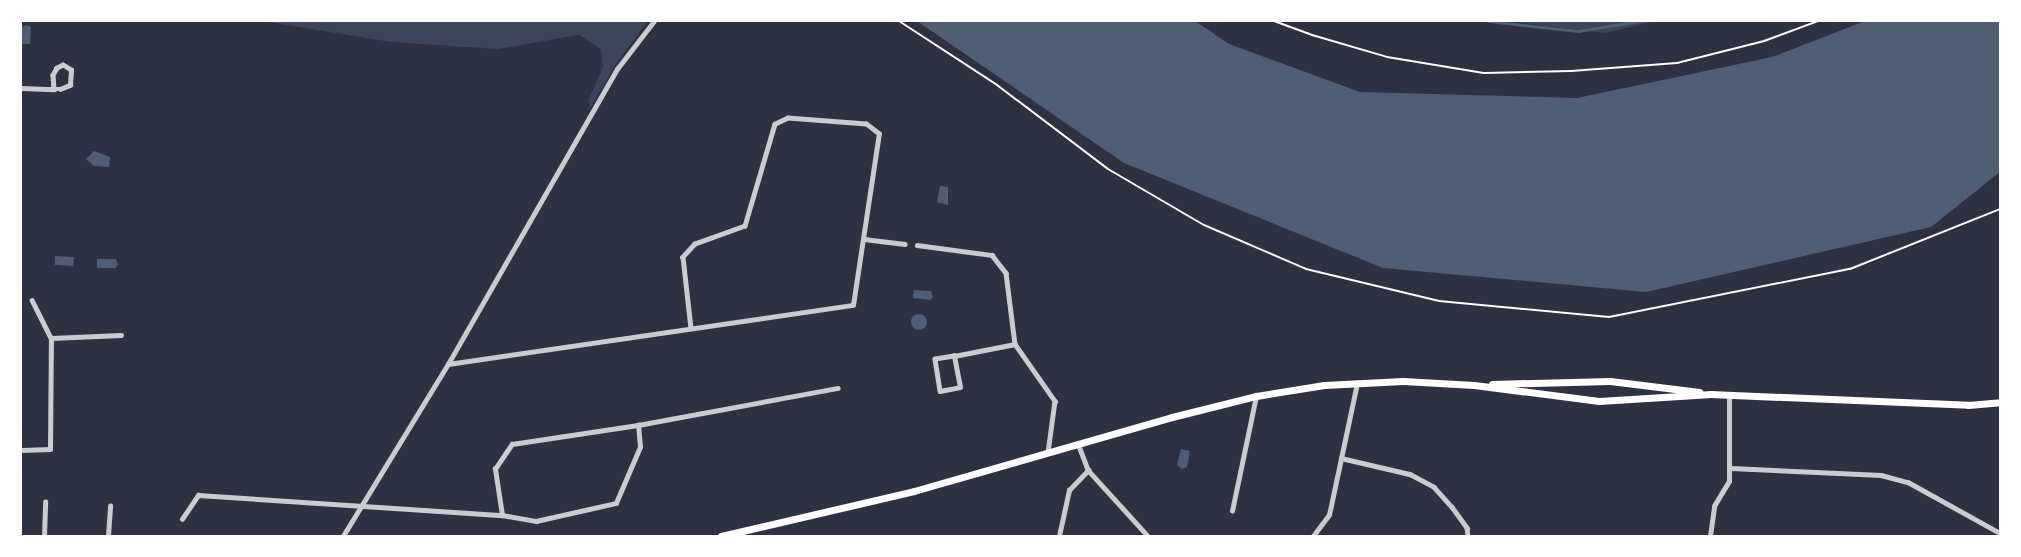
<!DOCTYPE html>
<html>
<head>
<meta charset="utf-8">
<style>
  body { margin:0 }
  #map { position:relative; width:2021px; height:557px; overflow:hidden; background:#2d3142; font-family:"Alegreya Sans",sans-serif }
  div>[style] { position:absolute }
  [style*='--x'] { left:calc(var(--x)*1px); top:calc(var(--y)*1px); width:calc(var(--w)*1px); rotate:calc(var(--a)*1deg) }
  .green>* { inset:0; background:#3c4559 }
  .water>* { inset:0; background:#4f5d75 }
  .round { border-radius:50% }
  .stream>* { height:3px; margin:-1.5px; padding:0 1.5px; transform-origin:1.5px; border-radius:1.5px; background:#4f5d75 }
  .path>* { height:2px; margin:-1px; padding:0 1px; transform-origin:1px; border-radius:1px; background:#fff }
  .minor>* { height:4.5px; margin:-2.25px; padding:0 2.25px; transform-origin:2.25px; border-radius:2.25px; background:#caccd0 }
  .secondary>* { height:7px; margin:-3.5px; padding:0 3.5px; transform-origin:3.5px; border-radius:3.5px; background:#fff }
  span { translate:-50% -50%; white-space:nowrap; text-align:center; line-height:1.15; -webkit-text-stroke:5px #fff; paint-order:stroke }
  .frame { position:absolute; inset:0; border:22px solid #fff; pointer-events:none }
</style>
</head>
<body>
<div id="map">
  <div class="green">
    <div style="clip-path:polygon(262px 21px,648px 21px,615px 65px,591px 107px,588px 101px,603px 67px,601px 49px,579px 35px,498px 49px,391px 42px)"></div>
    <div style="clip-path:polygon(1505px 21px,1656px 21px,1605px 33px)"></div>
  </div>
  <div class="water">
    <div style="clip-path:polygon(917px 21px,1195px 21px,1229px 44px,1360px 92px,1577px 98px,1772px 57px,1865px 21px,2000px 21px,2000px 172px,1931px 227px,1646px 292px,1383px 268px,1124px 163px)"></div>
    <div style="clip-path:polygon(27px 25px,31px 27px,30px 44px,21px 44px,21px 27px)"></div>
    <div style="clip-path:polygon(94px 151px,110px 157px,109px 167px,94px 166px,86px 159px)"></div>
    <div style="clip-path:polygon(940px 186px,948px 187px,948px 205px,937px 202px)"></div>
    <div style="clip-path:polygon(55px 256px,74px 257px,73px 266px,55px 265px)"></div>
    <div style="clip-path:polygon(97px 259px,116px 259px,118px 264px,116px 268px,97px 268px)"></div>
    <div style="clip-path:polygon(914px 290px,931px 291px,933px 297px,930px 300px,913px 298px)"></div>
    <div class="round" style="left:911px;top:314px;width:16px;height:16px"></div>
    <div style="clip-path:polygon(1181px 449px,1190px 451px,1187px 467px,1182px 469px,1177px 465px)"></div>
  </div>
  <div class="stream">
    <div style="--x:1488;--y:21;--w:91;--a:6.3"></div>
    <div style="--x:1578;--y:31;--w:62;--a:-9.3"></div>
  </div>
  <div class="path">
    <div style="--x:899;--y:21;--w:117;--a:33.1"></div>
    <div style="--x:997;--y:85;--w:139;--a:37.1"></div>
    <div style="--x:1108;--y:169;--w:111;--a:30.3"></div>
    <div style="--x:1204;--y:225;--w:111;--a:23.3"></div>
    <div style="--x:1306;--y:269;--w:137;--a:13.5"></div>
    <div style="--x:1439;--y:301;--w:171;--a:5.4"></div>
    <div style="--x:1609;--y:317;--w:246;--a:-11.3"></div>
    <div style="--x:1850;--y:269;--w:162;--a:-21.8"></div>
    <div style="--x:1274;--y:21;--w:40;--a:20.2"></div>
    <div style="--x:1312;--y:35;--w:78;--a:16.3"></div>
    <div style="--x:1387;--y:57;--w:98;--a:9.4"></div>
    <div style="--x:1484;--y:73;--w:87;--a:-1.3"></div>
    <div style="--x:1571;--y:71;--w:106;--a:-4.3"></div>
    <div style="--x:1677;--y:63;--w:90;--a:-14.2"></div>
    <div style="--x:1764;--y:41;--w:58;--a:-20.3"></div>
  </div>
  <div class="minor">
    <div style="--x:21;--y:88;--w:33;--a:2"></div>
    <div style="--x:54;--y:89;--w:6;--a:0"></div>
    <div style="--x:60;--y:89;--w:11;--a:-22"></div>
    <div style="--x:70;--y:85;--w:15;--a:-86"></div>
    <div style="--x:71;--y:70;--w:9;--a:-148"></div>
    <div style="--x:63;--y:65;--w:7;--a:153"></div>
    <div style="--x:57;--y:68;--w:8;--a:120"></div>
    <div style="--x:53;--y:75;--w:14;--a:86"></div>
    <div style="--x:864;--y:239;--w:41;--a:7"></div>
    <div style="--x:917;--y:245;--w:76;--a:7.6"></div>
    <div style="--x:992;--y:255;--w:23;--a:52"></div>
    <div style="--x:1006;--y:273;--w:72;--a:82.8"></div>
    <div style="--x:1015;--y:344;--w:70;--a:54.9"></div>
    <div style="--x:1055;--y:401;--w:52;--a:97.7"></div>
    <div style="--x:32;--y:300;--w:42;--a:63.4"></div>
    <div style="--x:954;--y:356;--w:19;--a:171"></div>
    <div style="--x:935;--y:359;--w:32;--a:81"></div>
    <div style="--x:940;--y:391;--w:20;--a:-11"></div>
    <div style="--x:960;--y:387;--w:32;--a:-101"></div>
    <div style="--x:954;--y:356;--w:62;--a:-11.1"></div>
    <div style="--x:448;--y:364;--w:409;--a:-8.3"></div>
    <div style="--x:853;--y:305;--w:173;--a:-81.4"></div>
    <div style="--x:879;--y:134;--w:16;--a:-142"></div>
    <div style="--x:866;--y:124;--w:78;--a:-175.6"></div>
    <div style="--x:788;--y:118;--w:14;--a:155"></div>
    <div style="--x:775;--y:124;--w:106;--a:106.4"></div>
    <div style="--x:745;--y:226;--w:53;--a:160.2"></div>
    <div style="--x:695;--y:244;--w:18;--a:133"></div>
    <div style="--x:683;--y:257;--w:71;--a:83.6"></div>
    <div style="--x:1079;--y:446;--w:26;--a:69"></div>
    <div style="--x:1088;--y:470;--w:89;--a:47.7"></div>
    <div style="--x:21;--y:450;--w:29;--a:-2"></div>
    <div style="--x:50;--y:449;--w:111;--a:-89.5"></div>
    <div style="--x:51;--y:338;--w:70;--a:-2.5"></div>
    <div style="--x:1341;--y:458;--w:71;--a:13.1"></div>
    <div style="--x:1410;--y:474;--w:27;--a:28"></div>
    <div style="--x:1434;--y:487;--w:27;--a:48"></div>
    <div style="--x:1452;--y:507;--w:26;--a:54"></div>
    <div style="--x:1467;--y:528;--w:8;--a:83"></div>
    <div style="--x:1731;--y:468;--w:150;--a:2.7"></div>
    <div style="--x:1881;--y:475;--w:28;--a:15"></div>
    <div style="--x:1908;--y:482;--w:105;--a:29"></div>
    <div style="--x:1232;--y:511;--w:117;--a:-78.2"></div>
    <div style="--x:502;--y:515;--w:47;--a:-98.7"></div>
    <div style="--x:495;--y:469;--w:30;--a:-56"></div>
    <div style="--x:512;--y:444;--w:127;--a:-8.6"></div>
    <div style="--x:638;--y:425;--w:203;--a:-10.5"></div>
    <div style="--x:182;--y:519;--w:29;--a:-56"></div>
    <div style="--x:198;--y:495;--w:305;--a:3.8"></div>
    <div style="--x:502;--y:515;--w:35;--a:10"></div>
    <div style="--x:536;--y:521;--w:82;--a:-12.7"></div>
    <div style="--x:616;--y:503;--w:61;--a:-66.8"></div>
    <div style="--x:640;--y:447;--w:22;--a:-95"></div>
    <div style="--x:44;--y:536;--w:34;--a:-88"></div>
    <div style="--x:108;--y:536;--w:30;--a:-86"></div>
    <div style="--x:343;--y:536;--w:202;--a:-58.6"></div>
    <div style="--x:448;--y:364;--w:340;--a:-60.2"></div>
    <div style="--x:617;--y:69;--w:61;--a:-52.4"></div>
    <div style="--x:1059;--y:536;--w:47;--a:-77.7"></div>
    <div style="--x:1069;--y:490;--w:28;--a:-46"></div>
    <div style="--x:1313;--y:536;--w:26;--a:-53"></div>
    <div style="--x:1329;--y:515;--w:135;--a:-78"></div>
    <div style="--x:1710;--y:536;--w:30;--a:-82"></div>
    <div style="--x:1714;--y:506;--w:29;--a:-59"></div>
    <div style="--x:1729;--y:481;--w:86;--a:-90"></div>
  </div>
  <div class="secondary">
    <div style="--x:1492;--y:384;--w:118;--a:-1.5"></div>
    <div style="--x:1610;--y:381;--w:90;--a:7"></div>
    <div style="--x:1710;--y:394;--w:258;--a:2.4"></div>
    <div style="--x:1968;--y:405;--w:32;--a:-5"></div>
    <div style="--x:721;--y:536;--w:198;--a:-13.1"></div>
    <div style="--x:914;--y:491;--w:268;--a:-16"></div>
    <div style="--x:1172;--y:417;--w:87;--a:-14"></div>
    <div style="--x:1256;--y:396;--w:69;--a:-9.2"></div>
    <div style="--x:1324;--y:385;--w:79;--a:-2.9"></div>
    <div style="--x:1403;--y:381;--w:71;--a:3.2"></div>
    <div style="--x:1474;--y:385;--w:126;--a:7.3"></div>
    <div style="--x:1599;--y:401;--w:113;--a:-3.5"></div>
  </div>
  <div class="frame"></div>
</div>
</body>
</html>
